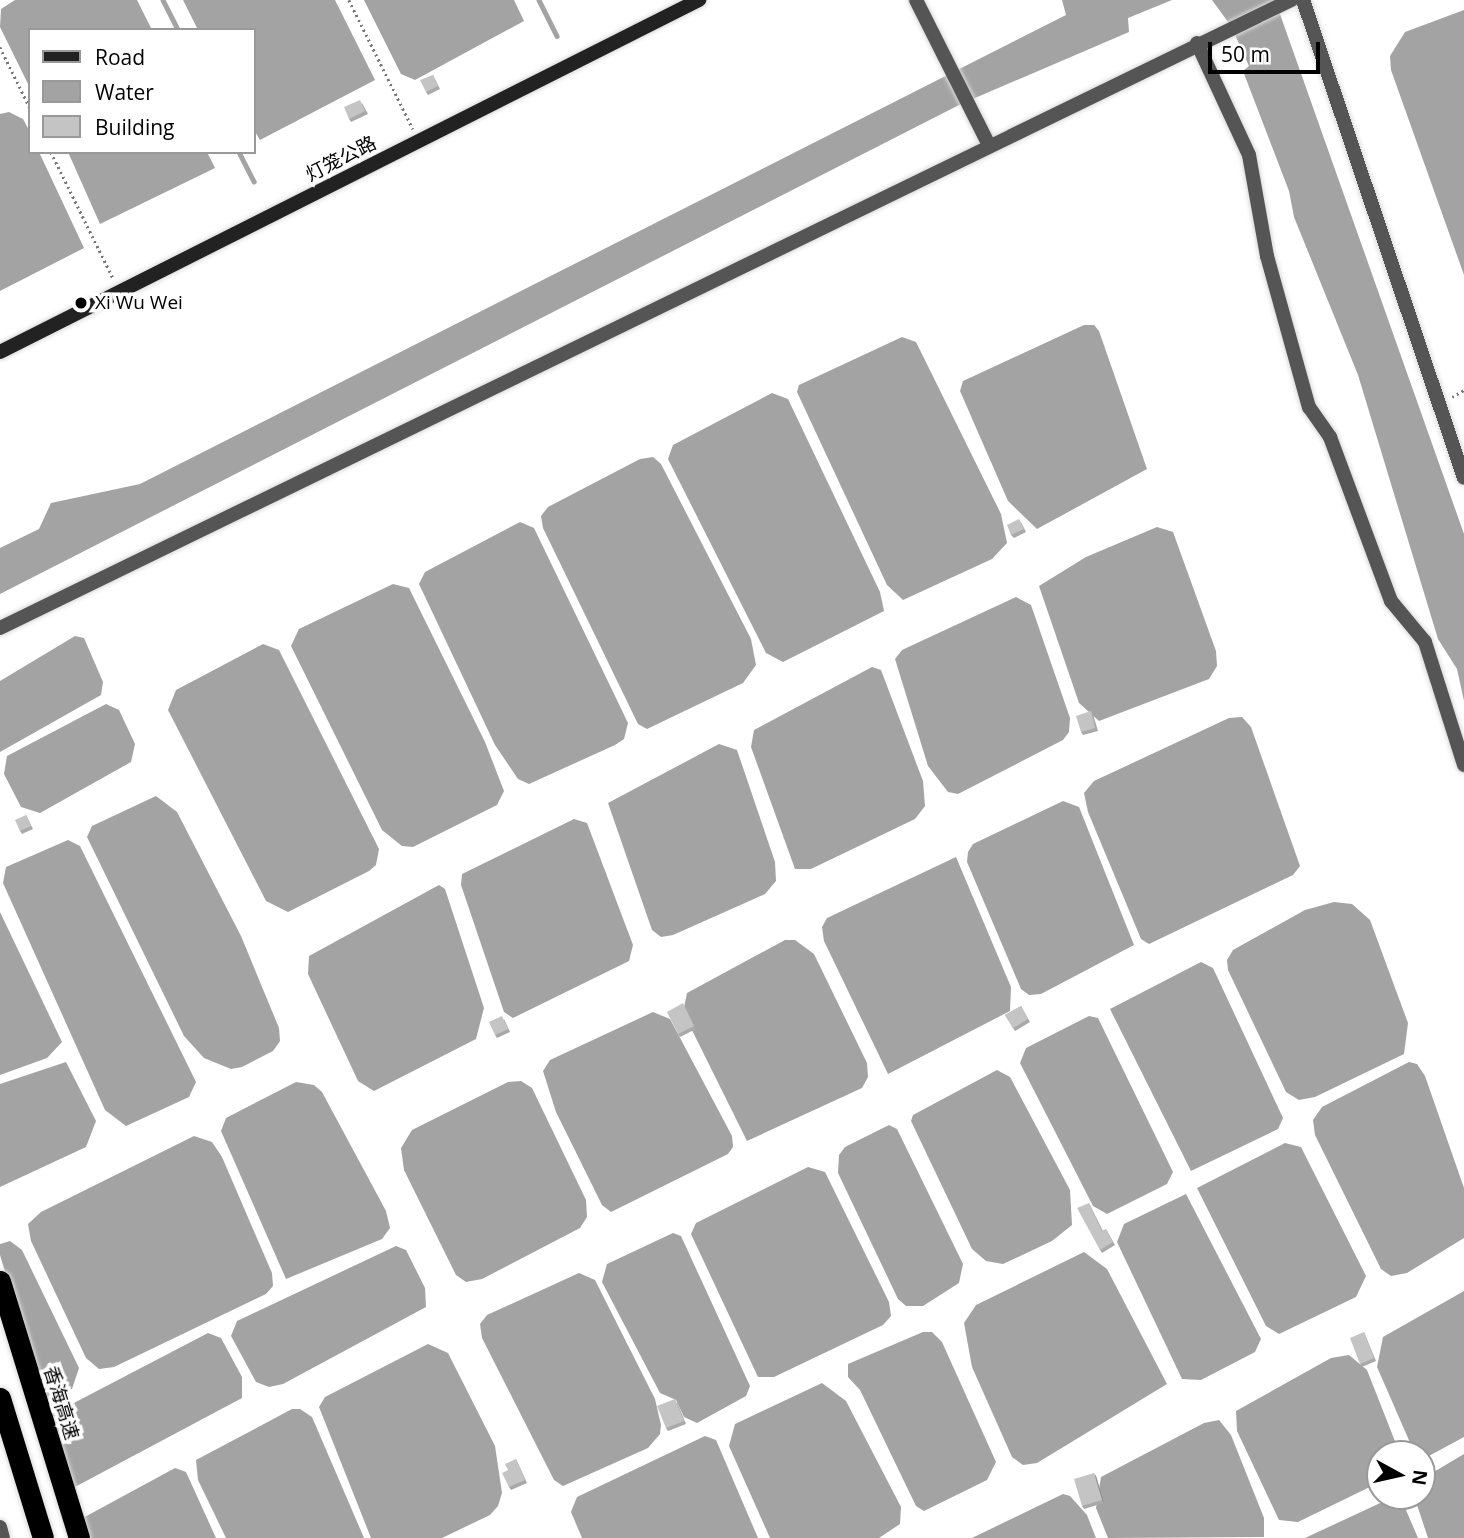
<!DOCTYPE html>
<html>
<head>
<meta charset="utf-8">
<style>
  body { margin:0 }
  #map { position:relative; width:1464px; height:1538px; overflow:hidden; background:#fff; font-family:"Open Sans","Noto Sans SC",sans-serif }
  div>[style] { position:absolute }
  [style*='--x'] { left:calc(var(--x)*1px); top:calc(var(--y)*1px); width:calc(var(--w)*1px); rotate:calc(var(--a)*1deg) }
  .water>* { inset:0; background:#a3a3a3 }
  .stream>* { height:4.5px; margin:-2.25px; padding:0 2.25px; transform-origin:2.25px; border-radius:2.25px; background:#a3a3a3 }
  .path>* { height:2.5px; margin-top:-1.25px; transform-origin:0; background:repeating-linear-gradient(90deg,#777 0 2px,transparent 0 5.5px) }
  .roads { filter:drop-shadow(0 0 2px #dbdbdb) drop-shadow(0 0 2px #dbdbdb) }
  .street>* { height:14px; margin:-7px; padding:0 7px; transform-origin:7px; border-radius:7px; background:#555 }
  .secondary>* { height:14px; margin:-7px; padding:0 7px; transform-origin:7px; border-radius:7px; background:#222 }
  .highway>* { height:21px; margin:-10.5px; padding:0 10.5px; transform-origin:10.5px; border-radius:10.5px; background:#000 }
  .wall>* { inset:0; background:#a9a9a9 }
  .shaded-wall>* { inset:0; background:#898989 }
  .building>* { inset:0; background:#c4c4c4 }
  .dots>* { width:19px; height:19px; translate:-50% -50%; box-sizing:border-box; border:4px solid #fff; border-radius:50% }
  span { translate:-50% -50%; white-space:nowrap; text-align:center; line-height:1.15; -webkit-text-stroke:7px #fff; paint-order:stroke }
  .street-label { font-size:19px; color:#000 }
  .poi-label { font-size:19px; color:#000 }
  .left { translate:0 -50%; text-align:left }
  .legend { position:absolute; left:28px; top:28px; width:228px; height:126px; box-sizing:border-box; background:#fff; border:2px solid #999; margin:0; padding:9px 12px; list-style:none; font-size:21px; color:#000 }
  .legend li { display:flex; align-items:center; gap:14px; height:35px }
  .legend b { width:35px; border:2px solid #999 }
  .north { position:absolute; left:1366px; top:1440px; width:70px; height:70px; box-sizing:border-box; background:#fff; border:2px solid #999; border-radius:50%; rotate:98deg; font-size:19px; font-weight:700; line-height:28px; text-align:center; color:#000 }
  .north::after { content:''; display:block; margin:auto; width:24px; height:32px; background:#000; clip-path:polygon(50% 0,100% 100%,50% 72%,0 100%) }
  .scale { position:absolute; left:1208px; top:42px; width:112px; height:32px; box-sizing:border-box; border:4px solid #000; border-top:0; padding-left:9px; font-size:21px; line-height:24px; white-space:nowrap; color:#000; -webkit-text-stroke:5px #fff; paint-order:stroke }
</style>
</head>
<body>
<div id="map">
  <div class="water">
    <div style="clip-path:polygon(15px 0,137px 0,152px 30px,30px 30px,30px 88px,0 27px,1px 9px)"></div>
    <div style="clip-path:polygon(183px 0,335px 0,375px 80px,260px 140px,254px 130px,254px 30px,198px 30px)"></div>
    <div style="clip-path:polygon(364px 0,514px 0,524px 21px,415px 80px,401px 74px)"></div>
    <div style="clip-path:polygon(1062px 0,1172px 0,1128px 18px,1129px 32px,961px 104px,0 594px,0 548px,39px 529px,51px 503px,140px 484px,1066px 15px)"></div>
    <div style="clip-path:polygon(1212px 0,1275px 0,1464px 534px,1464px 701px,1457px 669px,1438px 639px,1358px 375px,1294px 217px,1289px 191px,1243px 71px,1249px 66px,1231px 26px)"></div>
    <div style="clip-path:polygon(1464px 10px,1464px 275px,1391px 70px,1390px 56px,1405px 32px)"></div>
    <div style="clip-path:polygon(9px 112px,23px 119px,30px 132px,30px 152px,39px 152px,84px 248px,0 291px,0 114px)"></div>
    <div style="clip-path:polygon(68px 152px,207px 152px,215px 168px,100px 224px)"></div>
    <div style="clip-path:polygon(1084px 325px,1094px 325px,1099px 331px,1147px 469px,1037px 529px,1008px 501px,960px 391px,963px 381px)"></div>
    <div style="clip-path:polygon(902px 337px,916px 342px,1001px 514px,1007px 543px,992px 559px,903px 600px,887px 585px,797px 392px,799px 385px)"></div>
    <div style="clip-path:polygon(772px 393px,788px 399px,880px 592px,884px 611px,783px 662px,766px 653px,668px 459px,673px 445px)"></div>
    <div style="clip-path:polygon(653px 457px,661px 464px,751px 639px,756px 665px,743px 683px,647px 729px,638px 724px,543px 528px,541px 516px,548px 507px,640px 459px)"></div>
    <div style="clip-path:polygon(520px 522px,534px 528px,628px 723px,624px 739px,615px 745px,529px 784px,518px 779px,495px 745px,419px 584px,425px 572px)"></div>
    <div style="clip-path:polygon(1157px 527px,1173px 532px,1216px 651px,1217px 666px,1209px 679px,1099px 721px,1079px 703px,1039px 586px,1086px 557px)"></div>
    <div style="clip-path:polygon(393px 584px,409px 588px,485px 742px,504px 791px,497px 805px,413px 847px,402px 846px,382px 830px,291px 646px,299px 629px)"></div>
    <div style="clip-path:polygon(1016px 597px,1031px 605px,1070px 718px,1069px 732px,1063px 740px,958px 794px,948px 792px,928px 766px,895px 659px,902px 650px)"></div>
    <div style="clip-path:polygon(75px 636px,84px 638px,103px 682px,101px 695px,0 752px,0 681px)"></div>
    <div style="clip-path:polygon(263px 644px,279px 650px,379px 849px,376px 865px,369px 871px,288px 912px,266px 901px,168px 710px,176px 690px)"></div>
    <div style="clip-path:polygon(872px 667px,881px 670px,923px 781px,925px 806px,915px 819px,811px 869px,795px 869px,751px 747px,754px 730px)"></div>
    <div style="clip-path:polygon(106px 704px,119px 710px,135px 744px,131px 762px,40px 813px,21px 807px,4px 774px,7px 756px)"></div>
    <div style="clip-path:polygon(1242px 717px,1251px 727px,1300px 866px,1293px 875px,1149px 944px,1141px 939px,1088px 812px,1084px 793px,1094px 781px,1229px 718px)"></div>
    <div style="clip-path:polygon(719px 744px,737px 750px,775px 862px,776px 881px,765px 894px,673px 935px,661px 937px,652px 930px,608px 803px)"></div>
    <div style="clip-path:polygon(156px 796px,177px 812px,241px 936px,279px 1028px,280px 1041px,273px 1051px,242px 1067px,231px 1069px,204px 1058px,184px 1036px,87px 837px,92px 826px)"></div>
    <div style="clip-path:polygon(1063px 801px,1079px 807px,1134px 945px,1041px 994px,1029px 995px,1021px 989px,967px 862px,968px 852px,973px 844px)"></div>
    <div style="clip-path:polygon(574px 819px,587px 823px,633px 945px,629px 961px,513px 1018px,504px 1012px,461px 885px,462px 874px)"></div>
    <div style="clip-path:polygon(68px 840px,80px 846px,196px 1082px,189px 1097px,126px 1126px,105px 1110px,3px 883px,6px 867px)"></div>
    <div style="clip-path:polygon(956px 857px,1011px 987px,1010px 1011px,888px 1074px,824px 941px,822px 927px,827px 918px)"></div>
    <div style="clip-path:polygon(439px 885px,445px 889px,484px 1008px,476px 1039px,374px 1091px,358px 1081px,308px 974px,309px 956px)"></div>
    <div style="clip-path:polygon(1334px 902px,1352px 904px,1370px 920px,1408px 1023px,1404px 1054px,1315px 1097px,1299px 1100px,1286px 1092px,1228px 970px,1227px 960px,1233px 950px,1305px 910px)"></div>
    <div style="clip-path:polygon(0 912px,62px 1042px,47px 1058px,0 1075px)"></div>
    <div style="clip-path:polygon(785px 940px,795px 940px,814px 954px,867px 1063px,868px 1077px,862px 1088px,747px 1141px,683px 1012px,687px 993px)"></div>
    <div style="clip-path:polygon(1201px 962px,1213px 968px,1283px 1118px,1278px 1129px,1191px 1171px,1110px 1009px)"></div>
    <div style="clip-path:polygon(653px 1012px,670px 1019px,732px 1136px,733px 1147px,728px 1154px,611px 1212px,602px 1205px,556px 1112px,543px 1071px,550px 1060px)"></div>
    <div style="clip-path:polygon(1089px 1016px,1098px 1018px,1173px 1172px,1167px 1184px,1107px 1214px,1093px 1206px,1020px 1063px,1026px 1048px)"></div>
    <div style="clip-path:polygon(66px 1062px,96px 1121px,86px 1147px,0 1187px,0 1084px)"></div>
    <div style="clip-path:polygon(1409px 1062px,1417px 1064px,1425px 1076px,1464px 1188px,1464px 1238px,1407px 1273px,1391px 1276px,1381px 1269px,1315px 1135px,1313px 1120px,1322px 1107px)"></div>
    <div style="clip-path:polygon(997px 1070px,1010px 1077px,1070px 1190px,1072px 1225px,1052px 1241px,1003px 1264px,986px 1261px,972px 1249px,911px 1121px,913px 1115px)"></div>
    <div style="clip-path:polygon(521px 1081px,532px 1088px,586px 1200px,587px 1217px,580px 1228px,482px 1279px,466px 1282px,456px 1275px,404px 1170px,401px 1148px,412px 1130px,508px 1082px)"></div>
    <div style="clip-path:polygon(296px 1082px,314px 1085px,322px 1092px,386px 1211px,390px 1228px,382px 1239px,286px 1279px,221px 1131px,226px 1118px)"></div>
    <div style="clip-path:polygon(889px 1125px,897px 1129px,963px 1264px,959px 1283px,923px 1306px,906px 1306px,898px 1299px,838px 1173px,839px 1155px,845px 1147px)"></div>
    <div style="clip-path:polygon(194px 1136px,212px 1142px,222px 1157px,272px 1273px,273px 1286px,266px 1294px,114px 1367px,99px 1369px,86px 1358px,31px 1241px,28px 1224px,41px 1212px)"></div>
    <div style="clip-path:polygon(1285px 1143px,1301px 1147px,1366px 1276px,1356px 1297px,1279px 1334px,1266px 1326px,1197px 1188px)"></div>
    <div style="clip-path:polygon(808px 1167px,825px 1172px,889px 1302px,891px 1316px,883px 1325px,774px 1377px,758px 1377px,691px 1234px,696px 1223px)"></div>
    <div style="clip-path:polygon(1186px 1194px,1261px 1339px,1255px 1352px,1201px 1380px,1182px 1379px,1117px 1242px,1124px 1224px)"></div>
    <div style="clip-path:polygon(673px 1233px,681px 1236px,750px 1386px,746px 1396px,697px 1423px,684px 1417px,676px 1400px,660px 1393px,602px 1282px,607px 1264px)"></div>
    <div style="clip-path:polygon(10px 1241px,22px 1250px,79px 1368px,72px 1389px,44px 1402px,0 1255px,0 1244px)"></div>
    <div style="clip-path:polygon(396px 1246px,406px 1250px,425px 1288px,426px 1307px,283px 1384px,269px 1387px,256px 1382px,231px 1336px,237px 1321px)"></div>
    <div style="clip-path:polygon(1084px 1252px,1107px 1269px,1167px 1384px,1037px 1463px,1023px 1465px,1012px 1457px,972px 1367px,964px 1323px,976px 1305px)"></div>
    <div style="clip-path:polygon(579px 1273px,595px 1280px,655px 1399px,661px 1425px,660px 1434px,648px 1448px,563px 1486px,554px 1480px,482px 1338px,480px 1324px,487px 1315px)"></div>
    <div style="clip-path:polygon(1464px 1291px,1464px 1437px,1427px 1457px,1415px 1454px,1377px 1367px,1383px 1337px)"></div>
    <div style="clip-path:polygon(923px 1332px,932px 1332px,942px 1342px,996px 1462px,987px 1480px,924px 1511px,916px 1506px,860px 1390px,848px 1377px,848px 1364px)"></div>
    <div style="clip-path:polygon(208px 1333px,221px 1338px,242px 1377px,242px 1398px,73px 1488px,47px 1417px)"></div>
    <div style="clip-path:polygon(428px 1344px,448px 1353px,495px 1446px,502px 1493px,498px 1506px,490px 1515px,442px 1538px,371px 1538px,319px 1407px,325px 1397px)"></div>
    <div style="clip-path:polygon(1349px 1355px,1367px 1370px,1400px 1454px,1380px 1454px,1380px 1482px,1298px 1522px,1279px 1520px,1237px 1431px,1236px 1411px,1331px 1358px)"></div>
    <div style="clip-path:polygon(822px 1383px,846px 1401px,901px 1507px,900px 1524px,879px 1538px,770px 1538px,729px 1446px,735px 1424px)"></div>
    <div style="clip-path:polygon(292px 1409px,300px 1409px,312px 1417px,364px 1538px,226px 1538px,198px 1480px,196px 1460px)"></div>
    <div style="clip-path:polygon(1219px 1420px,1231px 1435px,1264px 1518px,1264px 1537px,1108px 1538px,1096px 1508px,1101px 1477px,1204px 1423px)"></div>
    <div style="clip-path:polygon(705px 1436px,716px 1440px,758px 1538px,582px 1538px,571px 1512px,577px 1497px)"></div>
    <div style="clip-path:polygon(1464px 1454px,1464px 1538px,1428px 1538px,1416px 1502px,1417px 1496px,1422px 1496px,1422px 1479px)"></div>
    <div style="clip-path:polygon(175px 1468px,186px 1472px,216px 1538px,87px 1538px,81px 1519px)"></div>
    <div style="clip-path:polygon(1063px 1494px,1070px 1496px,1087px 1515px,1096px 1538px,972px 1538px)"></div>
    <div style="clip-path:polygon(1391px 1498px,1403px 1503px,1418px 1538px,1305px 1538px)"></div>
  </div>
  <div class="stream">
    <div style="--x:163;--y:0;--w:34;--a:63"></div>
    <div style="--x:539;--y:0;--w:40;--a:63.4"></div>
    <div style="--x:239;--y:152;--w:33;--a:63"></div>
  </div>
  <div class="path">
    <div style="--x:349;--y:0;--w:144;--a:63.6"></div>
    <div style="--x:0;--y:47;--w:68;--a:63.8"></div>
    <div style="--x:51;--y:152;--w:140;--a:63.8"></div>
    <div style="--x:1452;--y:397;--w:14;--a:-30"></div>
  </div>
  <div class="roads">
    <div class="street">
      <div style="--x:916;--y:0;--w:162;--a:63.3"></div>
      <div style="--x:1303;--y:0;--w:504;--a:71.39"></div>
      <div style="--x:1197;--y:43;--w:123;--a:65.1"></div>
      <div style="--x:1249;--y:155;--w:103;--a:79.9"></div>
      <div style="--x:1267;--y:256;--w:157;--a:74.5"></div>
      <div style="--x:1309;--y:407;--w:37;--a:55"></div>
      <div style="--x:1330;--y:437;--w:175;--a:69.6"></div>
      <div style="--x:1391;--y:601;--w:53;--a:50.3"></div>
      <div style="--x:1425;--y:642;--w:129;--a:72.4"></div>
      <div style="--x:0;--y:628;--w:1436;--a:-25.94"></div>
      <div style="--x:0;--y:1527;--w:11;--a:75"></div>
    </div>
    <div class="secondary">
      <div style="--x:0;--y:352;--w:783;--a:-26.73"></div>
    </div>
    <div class="highway">
      <div style="--x:0;--y:1281;--w:269;--a:72.9"></div>
      <div style="--x:0;--y:1398;--w:146;--a:72.9"></div>
    </div>
  </div>
  <div class="wall">
    <div style="clip-path:polygon(433px 75px,440px 89px,428px 95px,426px 92px)"></div>
    <div style="clip-path:polygon(362px 103px,368px 114px,351px 122px,349px 119px)"></div>
    <div style="clip-path:polygon(1021px 522px,1026px 532px,1014px 538px,1011px 535px)"></div>
    <div style="clip-path:polygon(1091px 711px,1093px 714px,1098px 731px,1083px 735px,1081px 732px)"></div>
    <div style="clip-path:polygon(26px 815px,33px 829px,22px 834px,20px 831px)"></div>
    <div style="clip-path:polygon(685px 1006px,696px 1029px,680px 1037px,678px 1034px)"></div>
    <div style="clip-path:polygon(1021px 1006px,1030px 1022px,1015px 1031px,1005px 1015px)"></div>
    <div style="clip-path:polygon(504px 1019px,510px 1032px,497px 1038px,495px 1035px)"></div>
    <div style="clip-path:polygon(1089px 1203px,1103px 1231px,1106px 1229px,1115px 1245px,1102px 1253px,1100px 1250px)"></div>
    <div style="clip-path:polygon(1364px 1332px,1376px 1361px,1362px 1367px,1360px 1364px)"></div>
    <div style="clip-path:polygon(677px 1402px,686px 1424px,668px 1431px,666px 1428px)"></div>
    <div style="clip-path:polygon(516px 1459px,527px 1483px,511px 1490px,509px 1487px,508px 1470px)"></div>
    <div style="clip-path:polygon(1096px 1476px,1104px 1503px,1084px 1509px,1082px 1506px)"></div>
  </div>
  <div class="shaded-wall">
    <div style="clip-path:polygon(1094px 1473px,1096px 1476px,1104px 1503px,1102px 1500px)"></div>
  </div>
  <div class="building">
    <div style="clip-path:polygon(433px 75px,438px 86px,426px 92px,420px 80px)"></div>
    <div style="clip-path:polygon(360px 100px,365px 111px,349px 119px,344px 107px)"></div>
    <div style="clip-path:polygon(1019px 519px,1024px 529px,1011px 535px,1007px 525px)"></div>
    <div style="clip-path:polygon(1091px 711px,1095px 728px,1081px 732px,1076px 716px)"></div>
    <div style="clip-path:polygon(26px 815px,31px 826px,20px 831px,15px 820px)"></div>
    <div style="clip-path:polygon(683px 1003px,694px 1026px,678px 1034px,667px 1012px)"></div>
    <div style="clip-path:polygon(1021px 1006px,1028px 1019px,1013px 1028px,1005px 1015px)"></div>
    <div style="clip-path:polygon(502px 1016px,508px 1029px,495px 1035px,489px 1022px)"></div>
    <div style="clip-path:polygon(1089px 1203px,1102px 1231px,1106px 1229px,1113px 1242px,1100px 1250px,1077px 1208px)"></div>
    <div style="clip-path:polygon(1364px 1332px,1374px 1358px,1360px 1364px,1350px 1338px)"></div>
    <div style="clip-path:polygon(675px 1399px,684px 1421px,666px 1428px,657px 1406px)"></div>
    <div style="clip-path:polygon(516px 1459px,525px 1480px,509px 1487px,502px 1473px,508px 1470px,505px 1464px)"></div>
    <div style="clip-path:polygon(1094px 1473px,1102px 1500px,1082px 1506px,1074px 1479px)"></div>
  </div>
  <div class="dots">
    <div style="left:81px;top:303px;background:#000"></div>
  </div>
  <div class="street-label">
    <span style="left:341px;top:159px;rotate:-27deg">灯笼公路</span>
    <span style="left:61px;top:1403px;rotate:73deg">香海高速</span>
  </div>
  <div class="poi-label">
    <span class="left" style="left:95px;top:303px">Xi Wu Wei</span>
  </div>
  <ul class="legend">
  <li><b style="height:9px;background:#222"></b>Road</li>
  <li><b style="height:19px;background:#a3a3a3"></b>Water</li>
  <li><b style="height:19px;background:#c4c4c4"></b>Building</li>
  </ul>
  <div class="north">N</div>
  <div class="scale">50 m</div>
</div>
</body>
</html>
